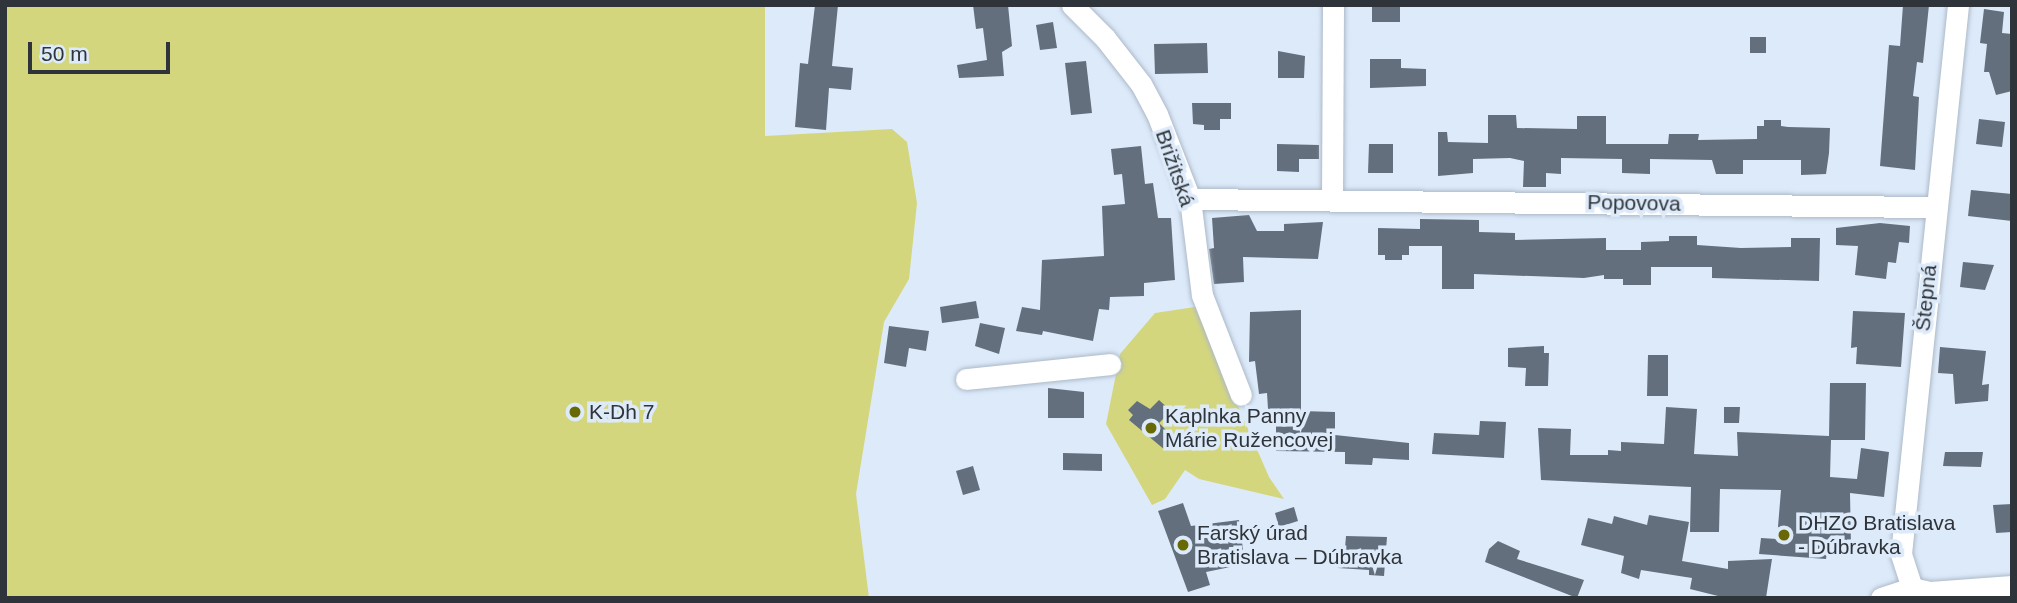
<!DOCTYPE html>
<html>
<head>
<meta charset="utf-8">
<style>
  body { margin:0 }
  #map { position:relative; width:2017px; height:603px; overflow:hidden; background:#ddeafa; font-family:Arial,sans-serif }
  div>[style] { position:absolute }
  [style*='--x'] { left:calc(var(--x)*1px); top:calc(var(--y)*1px); width:calc(var(--w)*1px); rotate:calc(var(--a)*1deg) }
  .green>* { inset:0; background:#d4d67e }
  .building>* { inset:0; background:#646f7d }
  .roads { filter:drop-shadow(0 0 2px #acb9c8) drop-shadow(0 0 2px #acb9c8) }
  .minor>* { height:21px; margin:-10.5px; padding:0 10.5px; transform-origin:10.5px; border-radius:10.5px; background:#fff }
  .dots>* { width:19px; height:19px; translate:-50% -50%; box-sizing:border-box; border:4px solid #ddeafa; border-radius:50% }
  span { translate:-50% -50%; white-space:nowrap; text-align:center; line-height:1.15; -webkit-text-stroke:7px #ddeafa; paint-order:stroke }
  .street-label { font-size:21px; color:#2f343a }
  .poi-label { font-size:21px; color:#2f343a }
  .left { translate:0 -50%; text-align:left }
  .frame { position:absolute; inset:0; border:7px solid #2f343a; pointer-events:none }
  .scale { position:absolute; left:28px; top:42px; width:142px; height:32px; box-sizing:border-box; border:4px solid #2f343a; border-top:0; padding-left:9px; font-size:21px; line-height:24px; white-space:nowrap; color:#2f343a; -webkit-text-stroke:5px #ddeafa; paint-order:stroke }
</style>
</head>
<body>
<div id="map">
  <div class="green">
    <div style="clip-path:polygon(5px 5px,765px 5px,765px 136px,892px 129px,907px 142px,917px 203px,909px 279px,884px 322px,856px 494px,869px 598px,5px 598px)"></div>
    <div style="clip-path:polygon(1195px 307px,1269px 477px,1284px 499px,1199px 479px,1185px 470px,1165px 499px,1152px 505px,1106px 424px,1120px 354px,1155px 313px)"></div>
  </div>
  <div class="building">
    <div style="clip-path:polygon(815px 5px,838px 5px,832px 66px,853px 68px,851px 90px,829px 88px,826px 130px,795px 127px,800px 63px,808px 64px)"></div>
    <div style="clip-path:polygon(973px 5px,1008px 5px,1012px 46px,1002px 52px,1004px 76px,959px 78px,957px 65px,987px 60px,983px 28px,976px 29px)"></div>
    <div style="clip-path:polygon(1372px 5px,1400px 5px,1400px 22px,1372px 22px)"></div>
    <div style="clip-path:polygon(1903px 5px,1929px 5px,1923px 63px,1917px 62px,1913px 96px,1919px 97px,1915px 170px,1880px 166px,1889px 45px,1900px 46px)"></div>
    <div style="clip-path:polygon(1984px 9px,2004px 12px,2002px 33px,2012px 34px,2012px 91px,1996px 95px,1989px 72px,1984px 72px,1987px 44px,1980px 43px)"></div>
    <div style="clip-path:polygon(1053px 22px,1057px 48px,1040px 50px,1036px 25px)"></div>
    <div style="clip-path:polygon(1750px 37px,1766px 37px,1766px 53px,1750px 53px)"></div>
    <div style="clip-path:polygon(1207px 43px,1208px 73px,1155px 74px,1154px 44px)"></div>
    <div style="clip-path:polygon(1278px 51px,1305px 56px,1304px 78px,1278px 78px)"></div>
    <div style="clip-path:polygon(1370px 59px,1401px 59px,1401px 68px,1426px 69px,1426px 86px,1370px 88px)"></div>
    <div style="clip-path:polygon(1086px 61px,1092px 113px,1071px 115px,1065px 63px)"></div>
    <div style="clip-path:polygon(1192px 103px,1231px 103px,1231px 119px,1220px 119px,1220px 130px,1204px 130px,1204px 125px,1193px 124px)"></div>
    <div style="clip-path:polygon(1488px 115px,1516px 115px,1517px 128px,1577px 129px,1577px 116px,1606px 116px,1606px 144px,1668px 144px,1669px 134px,1699px 134px,1698px 140px,1757px 139px,1757px 126px,1764px 126px,1764px 120px,1781px 120px,1781px 126px,1788px 127px,1830px 128px,1829px 153px,1826px 174px,1801px 175px,1801px 160px,1743px 160px,1743px 174px,1716px 174px,1712px 160px,1650px 159px,1650px 174px,1622px 173px,1622px 159px,1561px 158px,1561px 174px,1546px 173px,1546px 187px,1523px 187px,1524px 161px,1510px 158px,1473px 159px,1473px 173px,1438px 176px,1438px 132px,1447px 132px,1448px 142px,1488px 143px)"></div>
    <div style="clip-path:polygon(1979px 119px,2005px 122px,2002px 147px,1976px 144px)"></div>
    <div style="clip-path:polygon(1277px 144px,1319px 145px,1319px 159px,1299px 159px,1299px 172px,1277px 171px)"></div>
    <div style="clip-path:polygon(1369px 144px,1393px 144px,1393px 173px,1368px 173px)"></div>
    <div style="clip-path:polygon(1141px 146px,1145px 184px,1153px 183px,1158px 218px,1171px 218px,1175px 280px,1144px 283px,1144px 296px,1110px 297px,1109px 310px,1099px 309px,1093px 341px,1043px 331px,1042px 335px,1016px 331px,1022px 307px,1040px 310px,1042px 260px,1104px 256px,1102px 206px,1125px 204px,1122px 174px,1114px 175px,1111px 149px)"></div>
    <div style="clip-path:polygon(1971px 190px,2012px 194px,2012px 221px,1968px 216px)"></div>
    <div style="clip-path:polygon(1249px 215px,1257px 231px,1284px 231px,1284px 224px,1323px 222px,1318px 259px,1243px 257px,1244px 282px,1214px 284px,1209px 249px,1214px 248px,1212px 218px)"></div>
    <div style="clip-path:polygon(1420px 219px,1479px 220px,1479px 232px,1515px 233px,1515px 240px,1606px 238px,1606px 250px,1641px 250px,1641px 242px,1669px 241px,1669px 236px,1697px 236px,1697px 245px,1741px 248px,1791px 247px,1791px 238px,1820px 238px,1819px 281px,1712px 278px,1712px 267px,1651px 267px,1651px 285px,1623px 285px,1623px 279px,1604px 279px,1604px 275px,1584px 278px,1474px 274px,1474px 289px,1442px 289px,1442px 246px,1409px 246px,1409px 255px,1402px 255px,1402px 260px,1385px 260px,1385px 255px,1378px 255px,1378px 228px,1420px 229px)"></div>
    <div style="clip-path:polygon(1880px 223px,1910px 226px,1909px 243px,1899px 242px,1896px 263px,1888px 262px,1886px 279px,1855px 275px,1858px 246px,1836px 245px,1836px 228px)"></div>
    <div style="clip-path:polygon(1963px 262px,1994px 265px,1985px 290px,1960px 287px)"></div>
    <div style="clip-path:polygon(976px 301px,979px 318px,942px 323px,940px 307px)"></div>
    <div style="clip-path:polygon(1301px 310px,1301px 411px,1335px 412px,1335px 435px,1409px 443px,1409px 460px,1373px 458px,1372px 465px,1345px 464px,1345px 452px,1276px 451px,1276px 424px,1269px 425px,1267px 393px,1259px 394px,1255px 361px,1249px 362px,1250px 312px)"></div>
    <div style="clip-path:polygon(1853px 311px,1905px 313px,1901px 367px,1856px 364px,1857px 347px,1851px 348px)"></div>
    <div style="clip-path:polygon(980px 323px,1005px 328px,999px 354px,975px 346px)"></div>
    <div style="clip-path:polygon(889px 326px,929px 331px,926px 351px,909px 348px,906px 367px,884px 363px)"></div>
    <div style="clip-path:polygon(1544px 346px,1544px 353px,1549px 353px,1548px 386px,1525px 386px,1526px 368px,1508px 367px,1508px 348px)"></div>
    <div style="clip-path:polygon(1940px 347px,1986px 351px,1982px 385px,1989px 384px,1988px 401px,1955px 404px,1953px 374px,1938px 373px)"></div>
    <div style="clip-path:polygon(1648px 355px,1668px 355px,1668px 396px,1647px 396px)"></div>
    <div style="clip-path:polygon(1830px 383px,1866px 383px,1865px 440px,1831px 440px,1830px 477px,1857px 479px,1861px 448px,1889px 452px,1884px 497px,1850px 493px,1851px 547px,1844px 547px,1843px 553px,1827px 552px,1826px 559px,1759px 554px,1761px 538px,1777px 539px,1781px 490px,1720px 489px,1719px 532px,1690px 532px,1691px 487px,1541px 480px,1538px 428px,1571px 429px,1570px 455px,1608px 455px,1608px 450px,1621px 451px,1621px 442px,1664px 444px,1666px 407px,1697px 409px,1694px 454px,1738px 456px,1737px 432px,1829px 436px)"></div>
    <div style="clip-path:polygon(1048px 388px,1084px 392px,1084px 418px,1048px 418px)"></div>
    <div style="clip-path:polygon(1159px 400px,1171px 411px,1159px 423px,1176px 440px,1165px 450px,1129px 420px,1133px 415px,1128px 410px,1137px 401px,1150px 409px)"></div>
    <div style="clip-path:polygon(1724px 407px,1740px 407px,1739px 423px,1724px 423px)"></div>
    <div style="clip-path:polygon(1480px 421px,1506px 422px,1504px 458px,1432px 454px,1434px 433px,1479px 435px)"></div>
    <div style="clip-path:polygon(1945px 452px,1983px 452px,1981px 467px,1943px 466px)"></div>
    <div style="clip-path:polygon(1063px 453px,1102px 454px,1102px 471px,1063px 470px)"></div>
    <div style="clip-path:polygon(973px 466px,980px 490px,963px 495px,956px 471px)"></div>
    <div style="clip-path:polygon(1183px 503px,1191px 526px,1239px 520px,1245px 564px,1206px 572px,1210px 585px,1188px 592px,1158px 511px)"></div>
    <div style="clip-path:polygon(2012px 504px,2012px 532px,1996px 533px,1993px 505px)"></div>
    <div style="clip-path:polygon(1294px 507px,1298px 521px,1279px 527px,1275px 513px)"></div>
    <div style="clip-path:polygon(1649px 515px,1689px 522px,1682px 561px,1728px 569px,1728px 561px,1772px 559px,1766px 598px,1726px 598px,1690px 589px,1692px 578px,1641px 570px,1639px 579px,1621px 573px,1624px 556px,1581px 545px,1588px 518px,1612px 524px,1614px 516px,1647px 525px)"></div>
    <div style="clip-path:polygon(1346px 536px,1387px 537px,1384px 576px,1369px 575px,1369px 570px,1338px 568px,1333px 556px,1345px 548px)"></div>
    <div style="clip-path:polygon(1498px 541px,1520px 551px,1517px 559px,1584px 580px,1577px 598px,1485px 562px,1489px 549px)"></div>
  </div>
  <div class="roads">
    <div class="minor">
      <div style="--x:1072;--y:5;--w:47;--a:45"></div>
      <div style="--x:1105;--y:38;--w:58;--a:52"></div>
      <div style="--x:1141;--y:84;--w:34;--a:62"></div>
      <div style="--x:1157;--y:114;--w:91;--a:68.8"></div>
      <div style="--x:1190;--y:199;--w:97;--a:82.9"></div>
      <div style="--x:1202;--y:295;--w:107;--a:68.7"></div>
      <div style="--x:1190;--y:199;--w:745;--a:0.62"></div>
      <div style="--x:1332;--y:199;--w:194;--a:-89.7"></div>
      <div style="--x:966;--y:379;--w:145;--a:-5.9"></div>
      <div style="--x:1912;--y:588;--w:36;--a:-108"></div>
      <div style="--x:1901;--y:554;--w:552;--a:-84.07"></div>
      <div style="--x:1881;--y:598;--w:33;--a:-18"></div>
      <div style="--x:1912;--y:588;--w:18;--a:13"></div>
      <div style="--x:1930;--y:592;--w:82;--a:-4.2"></div>
    </div>
  </div>
  <div class="dots">
    <div style="left:575px;top:412px;background:#686905"></div>
    <div style="left:1151px;top:428px;background:#686905"></div>
    <div style="left:1784px;top:535px;background:#686905"></div>
    <div style="left:1183px;top:545px;background:#686905"></div>
  </div>
  <div class="street-label">
    <span style="left:1175px;top:168px;rotate:71deg">Brižitská</span>
    <span style="left:1634px;top:203px;rotate:1deg">Popovova</span>
    <span style="left:1926px;top:298px;rotate:-84deg">Štepná</span>
  </div>
  <div class="poi-label">
    <span class="left" style="left:589px;top:412px">K-Dh 7</span>
    <span class="left" style="left:1165px;top:428px">Kaplnka Panny<br>Márie Ružencovej</span>
    <span class="left" style="left:1798px;top:535px">DHZO Bratislava<br>- Dúbravka</span>
    <span class="left" style="left:1197px;top:545px">Farský úrad<br>Bratislava – Dúbravka</span>
  </div>
  <div class="frame"></div>
  <div class="scale">50 m</div>
</div>
</body>
</html>
